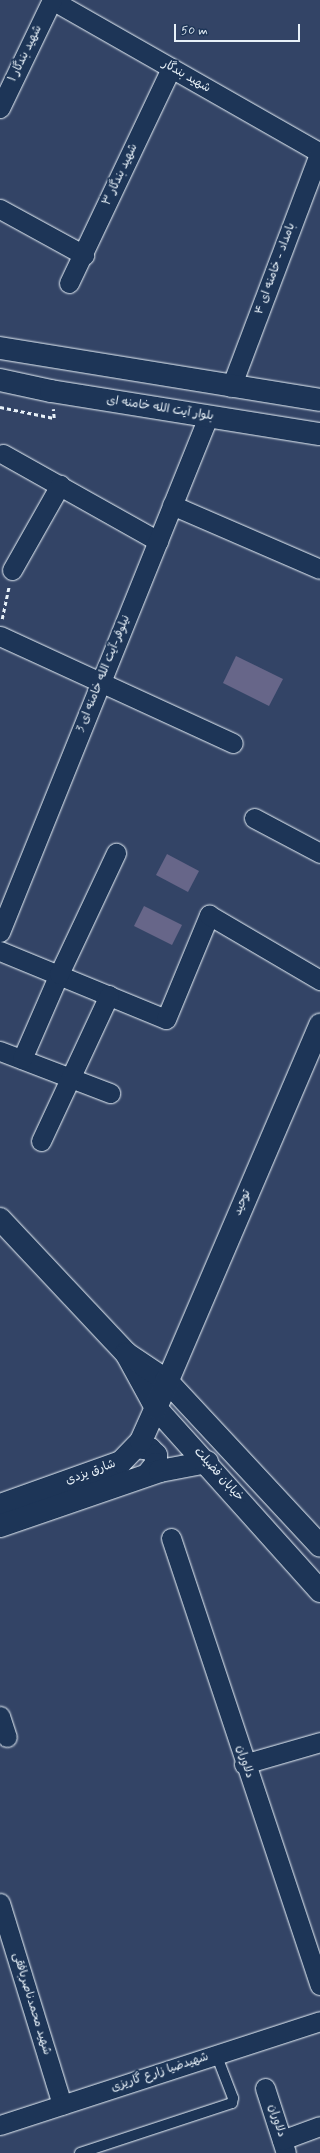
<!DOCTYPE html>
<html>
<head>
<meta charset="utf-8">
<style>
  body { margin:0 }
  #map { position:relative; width:320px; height:2153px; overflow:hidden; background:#346; font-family:Mynerve,"Playpen Sans Arabic",sans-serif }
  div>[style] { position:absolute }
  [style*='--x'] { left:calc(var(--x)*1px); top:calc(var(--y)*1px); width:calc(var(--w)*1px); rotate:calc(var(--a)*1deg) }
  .building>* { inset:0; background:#676689 }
  .path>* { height:2.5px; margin-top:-1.25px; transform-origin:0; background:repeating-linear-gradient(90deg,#e8f1f8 0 4px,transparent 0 7px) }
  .roads { filter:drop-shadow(0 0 1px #e8f1f8) drop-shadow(0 0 1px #e8f1f8) }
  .service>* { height:10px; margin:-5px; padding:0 5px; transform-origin:5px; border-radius:5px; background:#1d3557 }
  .minor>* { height:19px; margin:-9.5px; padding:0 9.5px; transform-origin:9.5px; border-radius:9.5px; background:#1d3557 }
  .tertiary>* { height:22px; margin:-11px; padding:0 11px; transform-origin:11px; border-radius:11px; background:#1d3557 }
  .secondary>* { height:22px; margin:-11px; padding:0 11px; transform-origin:11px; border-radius:11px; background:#1d3557 }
  .primary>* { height:22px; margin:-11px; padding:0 11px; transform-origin:11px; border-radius:11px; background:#1d3557 }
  span { translate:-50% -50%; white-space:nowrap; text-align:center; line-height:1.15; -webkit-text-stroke:4px #1d3557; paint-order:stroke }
  .street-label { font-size:12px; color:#e8f1f8 }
  .scale { position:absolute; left:174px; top:24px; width:126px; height:18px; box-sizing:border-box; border:2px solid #e8f1f8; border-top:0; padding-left:5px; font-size:12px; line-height:14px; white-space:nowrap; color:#e8f1f8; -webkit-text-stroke:3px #1d3557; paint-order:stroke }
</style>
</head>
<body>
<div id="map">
  <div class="building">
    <div style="clip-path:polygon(236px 656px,283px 679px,269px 706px,223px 683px)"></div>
    <div style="clip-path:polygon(167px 854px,199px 871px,188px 892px,156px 875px)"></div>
    <div style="clip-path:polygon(144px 906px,182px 925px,172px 945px,134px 926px)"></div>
  </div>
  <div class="path">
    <div style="--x:0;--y:407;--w:55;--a:11.5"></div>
    <div style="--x:54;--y:418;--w:9;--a:-96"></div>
    <div style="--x:2;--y:619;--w:34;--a:-78"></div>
  </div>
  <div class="roads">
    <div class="service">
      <div style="--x:80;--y:2153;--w:160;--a:-18.2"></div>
      <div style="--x:232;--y:2103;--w:5;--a:-79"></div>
      <div style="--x:233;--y:2098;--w:47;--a:-111.1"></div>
    </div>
    <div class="minor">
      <div style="--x:52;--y:0;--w:309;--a:29.7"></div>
      <div style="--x:0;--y:108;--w:120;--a:-64.3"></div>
      <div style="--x:0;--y:209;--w:96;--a:28.7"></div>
      <div style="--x:69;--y:283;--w:238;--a:-64.6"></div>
      <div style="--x:231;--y:387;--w:252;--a:-69.3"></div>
      <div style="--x:3;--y:454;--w:178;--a:29.3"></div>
      <div style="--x:172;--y:505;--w:161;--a:23.4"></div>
      <div style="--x:12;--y:570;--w:98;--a:-60.5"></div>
      <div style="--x:0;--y:636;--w:256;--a:24.7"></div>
      <div style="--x:254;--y:818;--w:75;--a:27.9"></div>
      <div style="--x:0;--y:932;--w:555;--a:-68.01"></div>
      <div style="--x:0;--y:951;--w:179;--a:22.3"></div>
      <div style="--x:166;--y:1019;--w:113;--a:-67.5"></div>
      <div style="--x:209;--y:915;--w:129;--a:30.4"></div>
      <div style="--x:0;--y:1051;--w:118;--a:20.9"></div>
      <div style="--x:22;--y:1059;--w:93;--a:-66.5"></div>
      <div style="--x:59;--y:974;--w:134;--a:-64.8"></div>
      <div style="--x:41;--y:1141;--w:161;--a:-65"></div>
      <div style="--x:171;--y:1538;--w:471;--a:71.6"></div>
      <div style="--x:0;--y:1716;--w:22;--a:72"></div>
      <div style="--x:244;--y:1764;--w:79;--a:-16.1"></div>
      <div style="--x:0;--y:1903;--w:211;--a:72.9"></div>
      <div style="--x:265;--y:2088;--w:68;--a:72.1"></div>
      <div style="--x:0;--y:2125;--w:336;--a:-18"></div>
      <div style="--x:282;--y:2140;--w:40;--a:-20.2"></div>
    </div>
    <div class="tertiary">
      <div style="--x:0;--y:1219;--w:184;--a:46.8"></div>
      <div style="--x:136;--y:1447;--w:14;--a:8"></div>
      <div style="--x:150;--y:1449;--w:8;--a:45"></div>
      <div style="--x:156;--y:1455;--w:9;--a:90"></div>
      <div style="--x:156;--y:1464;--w:14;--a:129"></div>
      <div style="--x:0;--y:1505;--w:128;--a:-19.6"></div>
      <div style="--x:121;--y:1462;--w:29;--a:-46"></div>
      <div style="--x:141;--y:1441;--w:36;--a:-66"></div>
      <div style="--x:0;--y:1526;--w:169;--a:-19"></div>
      <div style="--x:160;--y:1471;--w:48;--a:-10.8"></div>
    </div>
    <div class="secondary">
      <div style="--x:126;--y:1353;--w:63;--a:61.4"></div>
      <div style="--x:156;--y:1408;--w:246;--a:48.1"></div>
      <div style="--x:127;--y:1354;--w:47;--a:33.7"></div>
      <div style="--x:166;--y:1380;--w:226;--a:47.1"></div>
      <div style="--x:156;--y:1408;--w:417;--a:-66.8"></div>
    </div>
    <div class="primary">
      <div style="--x:0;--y:348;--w:324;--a:9.2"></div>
      <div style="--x:0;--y:380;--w:52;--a:12.2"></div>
      <div style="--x:51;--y:391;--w:272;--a:9.1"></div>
    </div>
  </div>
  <div class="street-label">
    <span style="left:26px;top:54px;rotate:-64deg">شهید بندگار ۱</span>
    <span style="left:186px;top:77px;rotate:30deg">شهید بندگار</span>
    <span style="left:121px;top:175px;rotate:-65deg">شهید بندگار ۳</span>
    <span style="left:276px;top:269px;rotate:-70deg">بامداد - خامنه ای ۴</span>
    <span style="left:160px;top:409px;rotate:9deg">بلوار آیت الله خامنه ای</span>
    <span style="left:104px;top:674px;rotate:-68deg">نیلوفر-آیت الله خامنه ای 3</span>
    <span style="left:243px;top:1203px;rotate:-67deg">توحید</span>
    <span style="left:91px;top:1473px;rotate:-20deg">شارق یزدی</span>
    <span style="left:218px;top:1475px;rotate:48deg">خیابان فضیلت</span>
    <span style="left:244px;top:1762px;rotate:72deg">دلاوران</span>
    <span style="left:31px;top:2004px;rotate:73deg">شهید محمدناصربافقی</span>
    <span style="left:160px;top:2073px;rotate:-18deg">شهیدضیا زارع گاریزی</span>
    <span style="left:276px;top:2121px;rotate:72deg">دلاوران</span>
  </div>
  <div class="scale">50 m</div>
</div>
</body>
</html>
